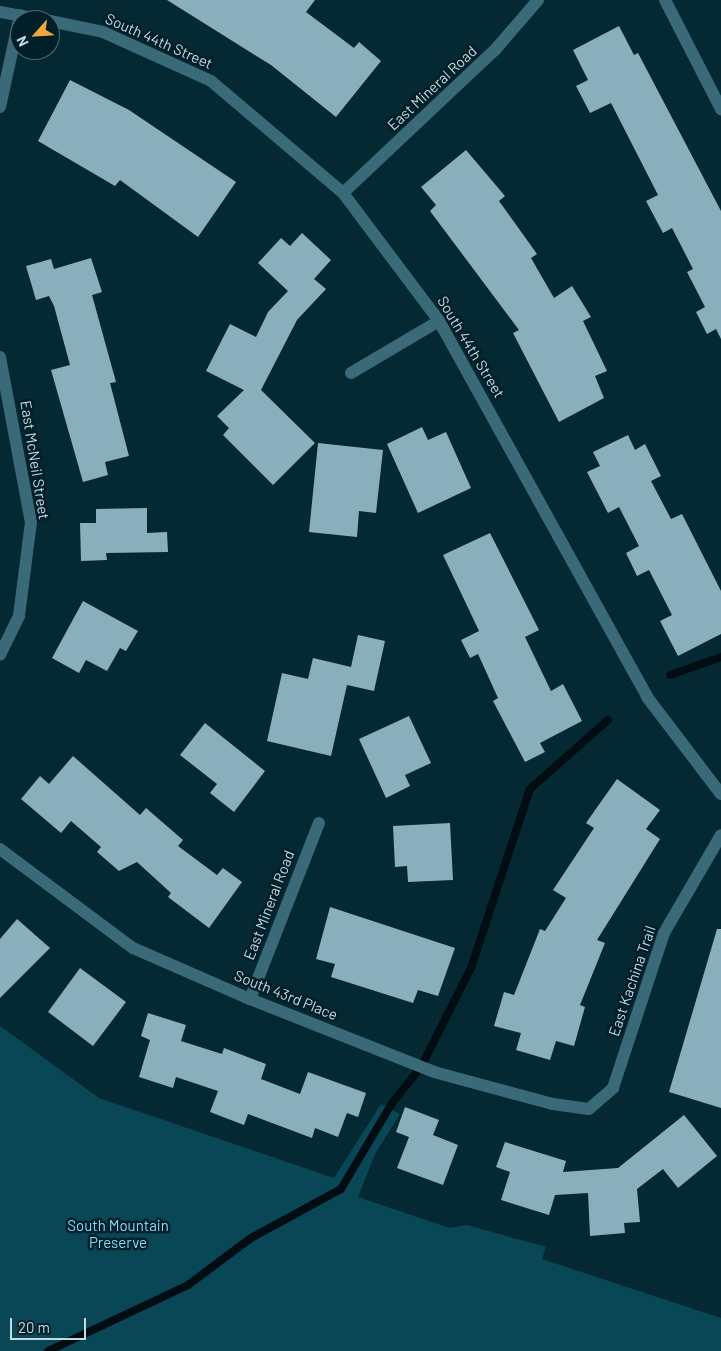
<!DOCTYPE html>
<html>
<head>
<meta charset="utf-8">
<style>
  body { margin:0 }
  #map { position:relative; width:721px; height:1351px; overflow:hidden; background:#042933; font-family:Barlow,sans-serif }
  div>[style] { position:absolute }
  [style*='--x'] { left:calc(var(--x)*1px); top:calc(var(--y)*1px); width:calc(var(--w)*1px); rotate:calc(var(--a)*1deg) }
  .green>* { inset:0; background:#094756 }
  .stream>* { height:8px; margin:-4px; padding:0 4px; transform-origin:4px; border-radius:4px; background:#010d12 }
  .building>* { inset:0; background:#8aafbc }
  .minor>* { height:12px; margin:-6px; padding:0 6px; transform-origin:6px; border-radius:6px; background:#3a6978 }
  span { translate:-50% -50%; white-space:nowrap; text-align:center; line-height:1.15; -webkit-text-stroke:5px #001f29; paint-order:stroke }
  .street-label { font-size:15px; color:#c6d9df }
  .park-label { font-size:15px; color:#84dcf8 }
  .north { position:absolute; left:10px; top:10px; width:50px; height:50px; box-sizing:border-box; background:#001f29; border:1px solid #4f6972; border-radius:50%; rotate:244deg; font-size:14px; font-weight:700; line-height:20px; text-align:center; color:#c6d9df }
  .north::after { content:''; display:block; margin:auto; width:18px; height:22px; background:#f1a640; clip-path:polygon(50% 0,100% 100%,50% 72%,0 100%) }
  .scale { position:absolute; left:10px; top:1318px; width:76px; height:22px; box-sizing:border-box; border:2px solid #c6d9df; border-top:0; padding-left:6px; font-size:15px; line-height:18px; white-space:nowrap; color:#c6d9df; -webkit-text-stroke:4px #001f29; paint-order:stroke }
</style>
</head>
<body>
<div id="map">
  <div class="green">
    <div style="clip-path:polygon(0 1026px,99px 1098px,334px 1178px,381px 1104px,400px 1114px,375px 1154px,358px 1197px,450px 1228px,467px 1225px,546px 1247px,542px 1259px,721px 1318px,721px 1351px,0 1351px)"></div>
  </div>
  <div class="stream">
    <div style="--x:670;--y:675;--w:54;--a:-19.4"></div>
    <div style="--x:48;--y:1351;--w:155;--a:-25.2"></div>
    <div style="--x:188;--y:1285;--w:79;--a:-36.7"></div>
    <div style="--x:251;--y:1238;--w:102;--a:-28.6"></div>
    <div style="--x:341;--y:1189;--w:100;--a:-59.3"></div>
    <div style="--x:392;--y:1103;--w:46;--a:-51.1"></div>
    <div style="--x:421;--y:1067;--w:111;--a:-63.2"></div>
    <div style="--x:471;--y:968;--w:188;--a:-71.8"></div>
    <div style="--x:530;--y:789;--w:104;--a:-41.5"></div>
  </div>
  <div class="building">
    <div style="clip-path:polygon(167px 0,315px 0,306px 12px,354px 48px,359px 42px,381px 61px,336px 117px,271px 65px)"></div>
    <div style="clip-path:polygon(619px 26px,634px 55px,638px 53px,721px 211px,721px 339px,716px 329px,707px 334px,696px 312px,705px 307px,687px 272px,693px 269px,672px 228px,663px 233px,646px 201px,658px 195px,611px 103px,590px 113px,576px 86px,588px 80px,573px 50px)"></div>
    <div style="clip-path:polygon(70px 80px,129px 110px,236px 182px,198px 237px,120px 180px,115px 186px,38px 141px)"></div>
    <div style="clip-path:polygon(466px 150px,505px 196px,499px 201px,537px 254px,531px 258px,554px 298px,572px 286px,591px 317px,583px 321px,607px 371px,595px 376px,604px 398px,559px 422px,513px 333px,519px 330px,430px 211px,436px 205px,421px 187px)"></div>
    <div style="clip-path:polygon(302px 233px,331px 260px,314px 279px,326px 289px,297px 320px,261px 390px,315px 443px,273px 485px,223px 435px,229px 428px,217px 416px,244px 390px,206px 371px,230px 324px,256px 337px,268px 312px,288px 291px,258px 263px,281px 238px,290px 246px)"></div>
    <div style="clip-path:polygon(91px 258px,102px 292px,92px 295px,116px 382px,110px 383px,129px 456px,105px 462px,108px 475px,83px 482px,51px 370px,70px 365px,54px 306px,49px 296px,36px 300px,26px 266px,51px 259px,54px 269px)"></div>
    <div style="clip-path:polygon(422px 427px,428px 440px,446px 432px,471px 488px,418px 513px,387px 444px)"></div>
    <div style="clip-path:polygon(628px 435px,635px 450px,645px 444px,661px 476px,651px 481px,671px 519px,682px 514px,721px 591px,721px 634px,678px 656px,660px 621px,672px 615px,649px 570px,637px 576px,626px 553px,639px 546px,619px 507px,608px 513px,587px 472px,600px 466px,593px 452px)"></div>
    <div style="clip-path:polygon(318px 443px,383px 450px,376px 513px,359px 511px,357px 537px,309px 532px)"></div>
    <div style="clip-path:polygon(147px 508px,147px 533px,167px 532px,168px 552px,106px 553px,107px 560px,81px 561px,80px 523px,96px 523px,96px 509px)"></div>
    <div style="clip-path:polygon(490px 533px,539px 630px,525px 637px,551px 691px,563px 684px,582px 721px,540px 743px,545px 752px,525px 762px,493px 701px,498px 698px,478px 654px,470px 658px,461px 640px,479px 631px,443px 555px)"></div>
    <div style="clip-path:polygon(83px 601px,138px 631px,126px 651px,120px 648px,107px 671px,86px 660px,79px 673px,52px 658px)"></div>
    <div style="clip-path:polygon(358px 635px,385px 641px,374px 691px,347px 685px,331px 756px,267px 741px,282px 673px,308px 679px,313px 658px,351px 667px)"></div>
    <div style="clip-path:polygon(409px 716px,431px 763px,405px 775px,410px 786px,386px 798px,359px 739px)"></div>
    <div style="clip-path:polygon(205px 723px,265px 771px,234px 812px,210px 793px,217px 784px,180px 755px)"></div>
    <div style="clip-path:polygon(73px 756px,140px 815px,146px 808px,183px 840px,178px 846px,217px 875px,223px 868px,242px 882px,209px 928px,168px 897px,171px 893px,137px 862px,119px 871px,97px 852px,101px 847px,71px 821px,61px 833px,21px 799px,40px 776px,49px 784px)"></div>
    <div style="clip-path:polygon(617px 779px,660px 810px,646px 829px,660px 839px,597px 940px,605px 943px,580px 1005px,585px 1007px,574px 1046px,556px 1041px,550px 1060px,516px 1050px,521px 1033px,494px 1026px,504px 992px,514px 995px,540px 929px,545px 931px,566px 898px,553px 890px,594px 828px,586px 823px)"></div>
    <div style="clip-path:polygon(450px 823px,453px 880px,408px 882px,407px 866px,395px 867px,393px 826px)"></div>
    <div style="clip-path:polygon(330px 907px,455px 948px,438px 996px,418px 990px,413px 1003px,331px 977px,335px 964px,316px 959px)"></div>
    <div style="clip-path:polygon(17px 919px,50px 948px,0 998px,0 939px)"></div>
    <div style="clip-path:polygon(717px 929px,721px 929px,721px 1108px,669px 1092px)"></div>
    <div style="clip-path:polygon(80px 968px,126px 1002px,93px 1046px,48px 1012px)"></div>
    <div style="clip-path:polygon(148px 1013px,186px 1025px,181px 1041px,222px 1054px,224px 1048px,266px 1064px,261px 1079px,300px 1094px,308px 1072px,366px 1093px,358px 1117px,347px 1113px,338px 1137px,315px 1128px,312px 1138px,248px 1114px,244px 1125px,210px 1112px,218px 1091px,176px 1077px,173px 1088px,139px 1077px,150px 1040px,141px 1036px)"></div>
    <div style="clip-path:polygon(405px 1107px,439px 1120px,433px 1135px,458px 1145px,443px 1185px,397px 1168px,409px 1137px,396px 1132px)"></div>
    <div style="clip-path:polygon(684px 1115px,717px 1156px,678px 1188px,663px 1169px,637px 1189px,640px 1222px,624px 1223px,625px 1233px,590px 1236px,588px 1193px,555px 1195px,549px 1215px,501px 1200px,510px 1172px,496px 1167px,505px 1142px,566px 1161px,563px 1172px,618px 1168px)"></div>
  </div>
  <div class="minor">
    <div style="--x:665;--y:0;--w:123;--a:62.8"></div>
    <div style="--x:0;--y:12;--w:45;--a:10.3"></div>
    <div style="--x:50;--y:21;--w:54;--a:11.7"></div>
    <div style="--x:103;--y:32;--w:119;--a:24.4"></div>
    <div style="--x:211;--y:81;--w:173;--a:40.3"></div>
    <div style="--x:343;--y:193;--w:160;--a:53.1"></div>
    <div style="--x:439;--y:321;--w:430;--a:61"></div>
    <div style="--x:647;--y:697;--w:122;--a:52.7"></div>
    <div style="--x:0;--y:107;--w:94;--a:-77.7"></div>
    <div style="--x:343;--y:193;--w:209;--a:-43.3"></div>
    <div style="--x:495;--y:50;--w:66;--a:-49.3"></div>
    <div style="--x:0;--y:357;--w:168;--a:79.4"></div>
    <div style="--x:31;--y:522;--w:95;--a:97.3"></div>
    <div style="--x:19;--y:616;--w:43;--a:116"></div>
    <div style="--x:351;--y:373;--w:102;--a:-30.6"></div>
    <div style="--x:0;--y:849;--w:166;--a:36.7"></div>
    <div style="--x:133;--y:948;--w:128;--a:23.6"></div>
    <div style="--x:250;--y:999;--w:198;--a:21.6"></div>
    <div style="--x:434;--y:1072;--w:123;--a:15.1"></div>
    <div style="--x:553;--y:1104;--w:36;--a:8"></div>
    <div style="--x:589;--y:1109;--w:32;--a:-41"></div>
    <div style="--x:613;--y:1088;--w:163;--a:-71.8"></div>
    <div style="--x:664;--y:933;--w:113;--a:-59.8"></div>
    <div style="--x:250;--y:999;--w:189;--a:-68.6"></div>
  </div>
  <div class="street-label">
    <span style="left:159px;top:41px;rotate:24deg">South 44th Street</span>
    <span style="left:432px;top:88px;rotate:-43deg">East Mineral Road</span>
    <span style="left:471px;top:347px;rotate:59deg">South 44th Street</span>
    <span style="left:35px;top:460px;rotate:81deg">East McNeil Street</span>
    <span style="left:269px;top:905px;rotate:-69deg">East Mineral Road</span>
    <span style="left:632px;top:981px;rotate:-71deg">East Kachina Trail</span>
    <span style="left:286px;top:995px;rotate:22deg">South 43rd Place</span>
  </div>
  <div class="park-label">
    <span style="left:118px;top:1234px">South Mountain<br>Preserve</span>
  </div>
  <div class="north">N</div>
  <div class="scale">20 m</div>
</div>
</body>
</html>
